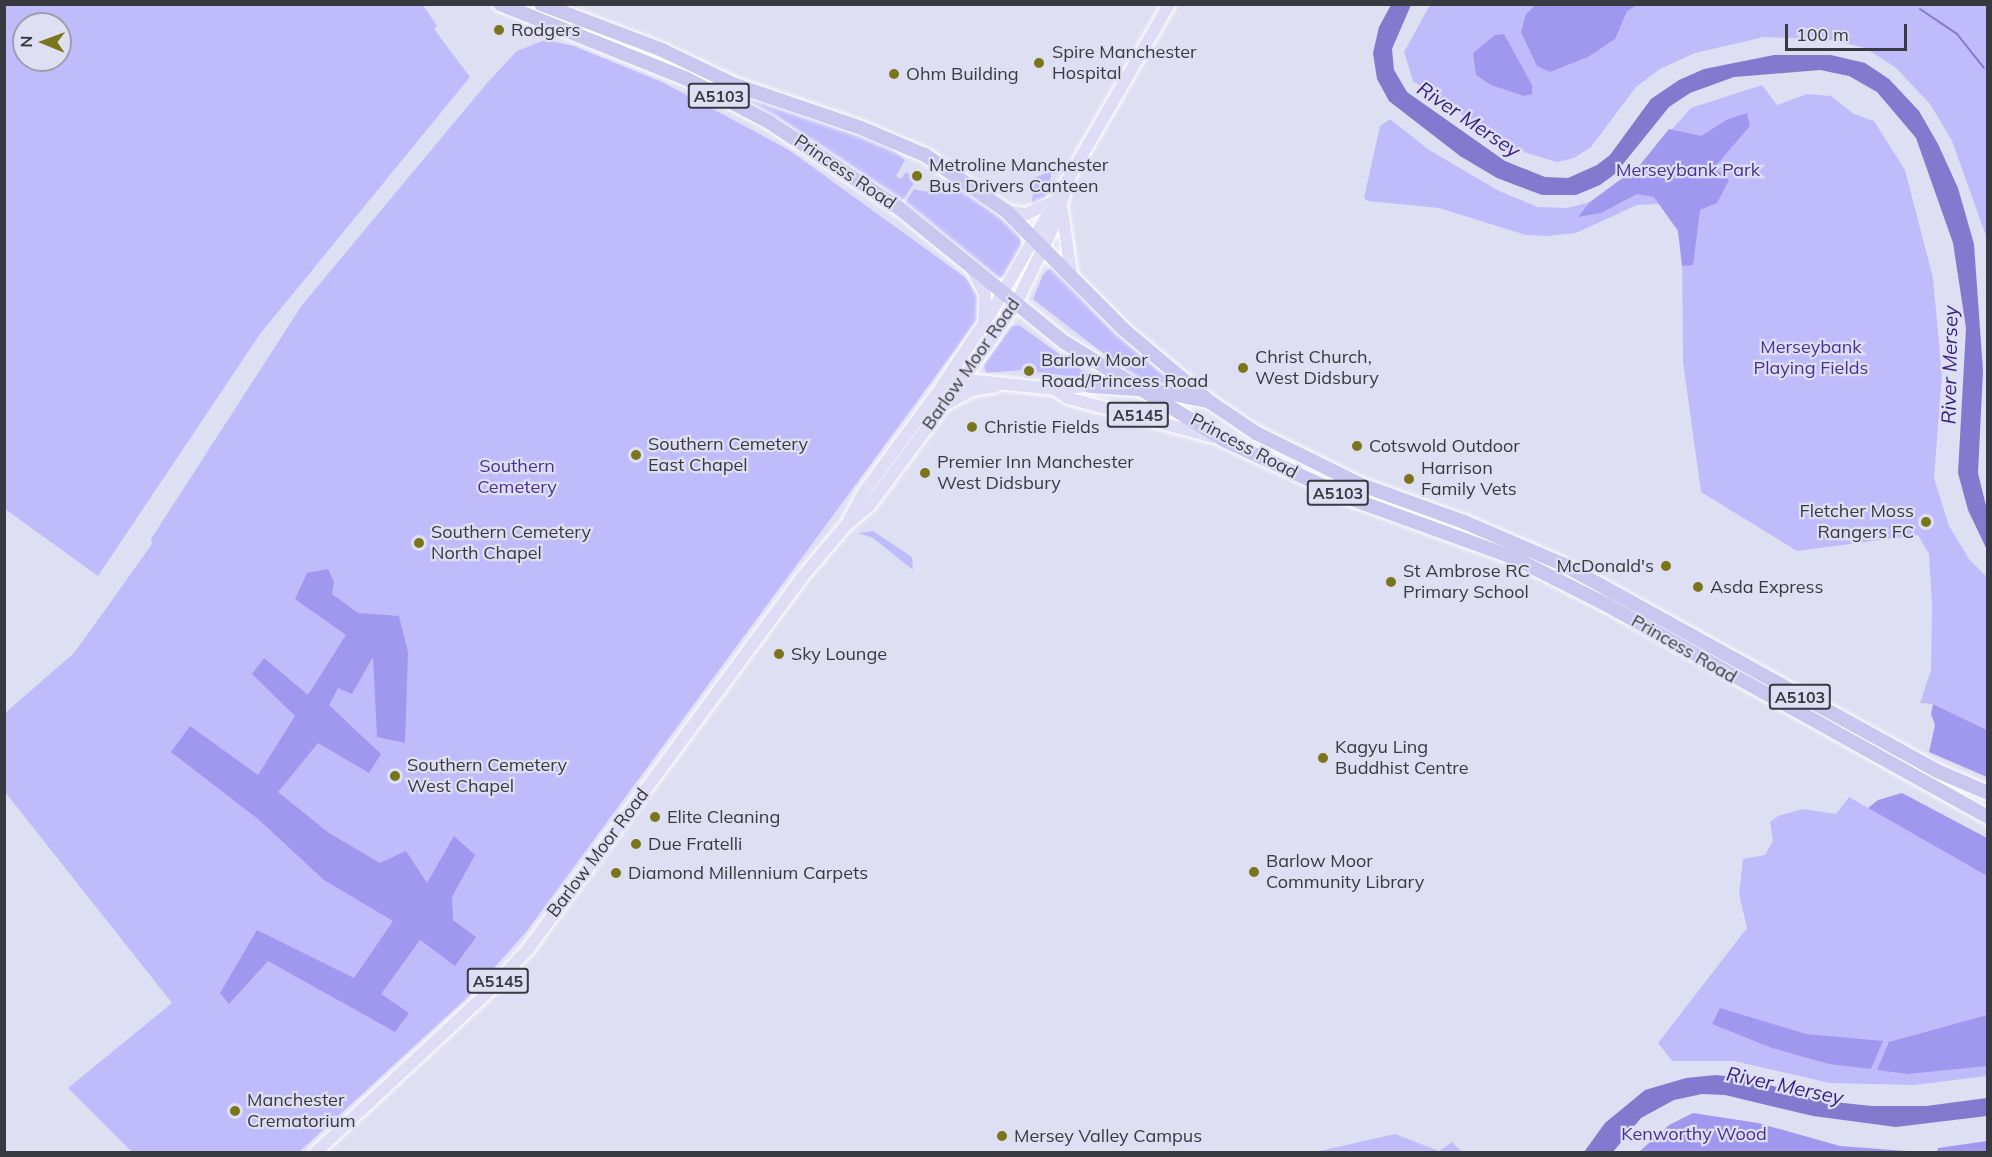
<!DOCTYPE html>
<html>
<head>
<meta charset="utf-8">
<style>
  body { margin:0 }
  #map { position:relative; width:1992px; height:1157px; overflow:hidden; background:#dfdff3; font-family:Mulish,sans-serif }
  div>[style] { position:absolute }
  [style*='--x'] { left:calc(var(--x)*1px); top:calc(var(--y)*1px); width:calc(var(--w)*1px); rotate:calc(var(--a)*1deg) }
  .green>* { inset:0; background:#c0bcfc }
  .forest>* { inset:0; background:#a098ef }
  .water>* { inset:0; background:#837acf }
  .stream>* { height:2px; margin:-1px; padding:0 1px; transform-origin:1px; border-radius:1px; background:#837acf }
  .roads { filter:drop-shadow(0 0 2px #fff) drop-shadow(0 0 2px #fff) }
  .primary>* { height:12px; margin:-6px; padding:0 6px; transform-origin:6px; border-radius:6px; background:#dfddf6 }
  .highway>* { height:14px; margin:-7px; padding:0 7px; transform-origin:7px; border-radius:7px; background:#c9c7f0 }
  .dots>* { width:16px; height:16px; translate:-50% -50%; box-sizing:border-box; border:3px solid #dfdff3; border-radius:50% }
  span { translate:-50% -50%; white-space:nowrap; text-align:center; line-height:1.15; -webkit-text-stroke:4.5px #dfdff3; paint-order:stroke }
  .shield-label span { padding:2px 4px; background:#dfdff3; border:2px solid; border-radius:4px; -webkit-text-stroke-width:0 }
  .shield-label { font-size:16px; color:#393941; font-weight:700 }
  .poi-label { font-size:18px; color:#393941 }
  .left { translate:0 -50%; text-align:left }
  .right { translate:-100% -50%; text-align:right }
  .park-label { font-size:18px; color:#473195 }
  .street-label { font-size:18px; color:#393941 }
  .water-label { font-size:20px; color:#371c80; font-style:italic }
  .frame { position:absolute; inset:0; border:6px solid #393941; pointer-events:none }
  .north { position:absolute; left:12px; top:12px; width:60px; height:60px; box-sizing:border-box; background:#dfdff3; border:2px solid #9d9dac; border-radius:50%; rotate:271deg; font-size:16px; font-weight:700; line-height:24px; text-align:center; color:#393941 }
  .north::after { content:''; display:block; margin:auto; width:21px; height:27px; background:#79751a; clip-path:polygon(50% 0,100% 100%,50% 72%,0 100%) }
  .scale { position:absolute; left:1785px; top:24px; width:122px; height:27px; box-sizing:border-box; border:3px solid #393941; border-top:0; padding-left:8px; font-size:18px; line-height:21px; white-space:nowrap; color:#393941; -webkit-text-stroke:4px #dfdff3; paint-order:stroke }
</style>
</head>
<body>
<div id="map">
  <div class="green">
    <div style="clip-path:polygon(evenodd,5px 4px,423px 5px,437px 26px,434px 29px,470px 77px,260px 334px,98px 576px,5px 509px,5px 4px,24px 24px,60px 24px,60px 60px,24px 60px,24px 24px)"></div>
    <div style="clip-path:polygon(1430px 5px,1987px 5px,1987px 239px,1952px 141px,1930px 104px,1895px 67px,1865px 48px,1832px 40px,1764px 37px,1695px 53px,1660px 69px,1636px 87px,1591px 147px,1574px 158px,1557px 162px,1513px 149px,1413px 81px,1404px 52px)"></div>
    <div style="clip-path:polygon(545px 40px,574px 46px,662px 82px,789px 150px,966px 278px,978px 296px,977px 320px,526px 932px,468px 997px,299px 1152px,132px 1152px,68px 1088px,172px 1003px,5px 792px,4px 714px,74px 653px,110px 603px,152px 544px,151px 539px,302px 305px,487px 83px,517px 51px)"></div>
    <div style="clip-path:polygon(1762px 85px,1777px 105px,1807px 94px,1831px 96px,1854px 114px,1874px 121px,1905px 170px,1933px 278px,1942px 375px,1934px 478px,1949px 526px,1969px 559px,1987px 577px,1987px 730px,1933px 704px,1920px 703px,1931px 670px,1932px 604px,1929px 554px,1918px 535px,1797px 551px,1701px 492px,1683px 362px,1682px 242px,1676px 226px,1659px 204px,1637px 205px,1576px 233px,1547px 236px,1526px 235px,1439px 208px,1368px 201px,1364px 198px,1380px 126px,1390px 119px,1429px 150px,1499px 191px,1538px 207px,1567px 208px,1590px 202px,1639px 166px,1691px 108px)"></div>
    <div style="clip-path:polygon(729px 90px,888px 146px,905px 160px,896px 176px,901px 179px,906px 172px,917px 179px,900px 204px,727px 95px)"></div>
    <div style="clip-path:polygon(1052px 171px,1046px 197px,1031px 206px,1036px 177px)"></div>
    <div style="clip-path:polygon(935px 179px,962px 186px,1019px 233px,1021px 246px,1004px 276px,996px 279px,903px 206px,914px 189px,927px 192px)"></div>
    <div style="clip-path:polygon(1052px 266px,1113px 331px,1181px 390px,1144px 385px,1033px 299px,1043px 275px)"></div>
    <div style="clip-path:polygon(1019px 325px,1091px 377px,1090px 379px,1021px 370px,986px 373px,984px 365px,1012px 326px)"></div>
    <div style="clip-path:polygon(873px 531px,912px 557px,913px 570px,873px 538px,859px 533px)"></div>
    <div style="clip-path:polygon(1849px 797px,1987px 876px,1987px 1076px,1914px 1085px,1830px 1083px,1734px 1061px,1672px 1061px,1658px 1043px,1747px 928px,1739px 894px,1743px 859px,1765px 855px,1773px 841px,1770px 822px,1778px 816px,1803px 809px,1836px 814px)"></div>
    <div style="clip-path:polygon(1395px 1134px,1439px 1151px,1452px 1142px,1462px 1152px,1315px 1152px)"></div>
  </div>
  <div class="forest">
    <div style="clip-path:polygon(1536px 5px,1536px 4px,1637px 5px,1627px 11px,1615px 39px,1588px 57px,1550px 72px,1537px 66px,1521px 32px,1526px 14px)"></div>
    <div style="clip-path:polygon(1504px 34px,1532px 85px,1532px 94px,1524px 96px,1491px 85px,1476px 75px,1473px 53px,1495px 35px)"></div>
    <div style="clip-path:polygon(1747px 113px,1750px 126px,1714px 168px,1729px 180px,1717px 203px,1700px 210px,1693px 265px,1682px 266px,1678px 231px,1654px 197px,1637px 194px,1601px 213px,1578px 217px,1590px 202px,1639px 166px,1669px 129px,1701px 136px,1728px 119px)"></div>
    <div style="clip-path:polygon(328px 569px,334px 582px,332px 594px,358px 613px,399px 616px,408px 652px,405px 743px,377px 737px,373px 657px,352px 694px,338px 688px,329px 705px,381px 754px,369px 773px,318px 743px,278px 792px,329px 833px,380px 863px,406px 851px,427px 883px,454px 836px,475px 855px,452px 897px,453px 920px,476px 937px,455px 966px,420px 940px,381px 994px,409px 1013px,395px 1032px,268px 961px,229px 1004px,220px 993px,257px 930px,354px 978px,393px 921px,324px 880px,258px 819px,171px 752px,190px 726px,258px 775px,295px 716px,252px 674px,264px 658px,308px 695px,346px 635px,295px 599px,307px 573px)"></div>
    <div style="clip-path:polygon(1933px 704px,1987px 730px,1987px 777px,1929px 752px,1935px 725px,1931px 714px)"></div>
    <div style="clip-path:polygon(1902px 793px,1987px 838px,1987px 876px,1868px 808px,1878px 800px)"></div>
    <div style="clip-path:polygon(1720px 1008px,1806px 1034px,1883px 1041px,1871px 1069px,1829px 1064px,1772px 1048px,1712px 1024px)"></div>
    <div style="clip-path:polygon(1987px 1015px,1987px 1066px,1908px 1074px,1877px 1070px,1889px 1042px)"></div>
    <div style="clip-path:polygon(1693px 1113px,1758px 1123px,1840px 1146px,1906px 1151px,1639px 1152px,1669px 1125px)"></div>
    <div style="clip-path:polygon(1987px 1141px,1987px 1152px,1937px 1152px,1938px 1148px)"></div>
  </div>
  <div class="water">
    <div style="clip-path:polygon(1391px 5px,1411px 5px,1392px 49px,1394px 70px,1407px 92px,1505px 161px,1545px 177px,1568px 178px,1597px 165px,1610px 155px,1651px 99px,1679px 80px,1704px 69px,1774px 55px,1831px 55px,1865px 63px,1889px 79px,1919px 111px,1938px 144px,1958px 188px,1974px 244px,1983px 371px,1978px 473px,1987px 510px,1987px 550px,1968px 510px,1958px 473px,1966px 328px,1953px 243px,1916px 138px,1877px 92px,1849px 76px,1820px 70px,1734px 77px,1690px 93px,1669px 107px,1615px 174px,1600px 185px,1576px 195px,1542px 195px,1497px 178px,1460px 156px,1389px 101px,1377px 79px,1373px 53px,1379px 27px)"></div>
    <div style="clip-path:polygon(1716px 1075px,1744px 1078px,1826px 1101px,1871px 1106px,1926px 1106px,1987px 1098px,1987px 1116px,1896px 1127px,1813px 1116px,1725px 1095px,1702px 1094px,1674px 1100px,1641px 1118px,1613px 1152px,1584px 1152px,1605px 1123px,1645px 1090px,1686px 1078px)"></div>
  </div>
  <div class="stream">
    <div style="--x:1920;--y:9;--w:45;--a:34"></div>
    <div style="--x:1957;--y:34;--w:43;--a:51.5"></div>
  </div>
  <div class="roads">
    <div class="primary">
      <div style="--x:1062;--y:210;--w:70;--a:81.8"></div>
      <div style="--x:1006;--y:211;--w:20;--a:9"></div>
      <div style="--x:1026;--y:214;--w:30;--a:-24"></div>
      <div style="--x:971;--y:267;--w:31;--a:63"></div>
      <div style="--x:985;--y:295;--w:26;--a:92"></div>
      <div style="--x:957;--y:379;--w:98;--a:5.9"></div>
      <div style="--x:1054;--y:389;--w:36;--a:-5"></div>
      <div style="--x:1054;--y:389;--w:17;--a:33"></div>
      <div style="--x:1068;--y:398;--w:151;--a:15"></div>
      <div style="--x:948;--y:403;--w:27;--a:-28"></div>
      <div style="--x:972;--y:390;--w:24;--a:-9"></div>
      <div style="--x:849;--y:520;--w:32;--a:-62"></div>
      <div style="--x:864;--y:492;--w:124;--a:-53.5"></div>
      <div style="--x:938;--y:392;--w:97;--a:-56.3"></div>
      <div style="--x:992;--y:311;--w:354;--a:-60"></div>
      <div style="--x:316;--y:1152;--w:235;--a:-42.9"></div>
      <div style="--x:488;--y:992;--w:59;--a:-47.1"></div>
      <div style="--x:528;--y:949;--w:463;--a:-53.6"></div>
      <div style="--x:803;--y:576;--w:68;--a:-49.8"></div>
      <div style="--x:847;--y:524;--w:28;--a:-39"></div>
      <div style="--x:869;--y:506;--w:159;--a:-53.4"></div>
      <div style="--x:964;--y:378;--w:93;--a:-55.1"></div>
      <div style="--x:1017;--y:302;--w:85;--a:-64.3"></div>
      <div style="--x:1054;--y:225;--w:42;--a:-72"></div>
    </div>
    <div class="highway">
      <div style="--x:500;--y:4;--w:199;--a:21.8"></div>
      <div style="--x:685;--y:78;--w:95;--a:27.6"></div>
      <div style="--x:769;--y:122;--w:156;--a:33.5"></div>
      <div style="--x:899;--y:208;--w:213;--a:39.1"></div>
      <div style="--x:1064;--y:342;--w:188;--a:31.5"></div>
      <div style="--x:1224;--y:440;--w:138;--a:24.9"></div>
      <div style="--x:1349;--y:498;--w:173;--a:19.9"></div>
      <div style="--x:1512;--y:557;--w:106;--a:26.8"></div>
      <div style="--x:1607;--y:605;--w:436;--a:29.1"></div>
      <div style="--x:541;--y:4;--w:129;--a:20.8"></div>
      <div style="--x:662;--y:50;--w:81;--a:25.6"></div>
      <div style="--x:735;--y:85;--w:133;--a:18.8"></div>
      <div style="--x:861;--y:128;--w:69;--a:22.9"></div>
      <div style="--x:925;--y:155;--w:98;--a:34.7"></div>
      <div style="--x:1006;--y:211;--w:166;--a:45.2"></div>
      <div style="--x:1123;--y:329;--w:114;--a:40"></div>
      <div style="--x:1210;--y:402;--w:55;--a:34"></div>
      <div style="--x:1256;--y:433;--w:115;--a:26.3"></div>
      <div style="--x:1359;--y:484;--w:112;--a:19.9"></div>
      <div style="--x:1464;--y:522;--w:107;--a:23.2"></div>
      <div style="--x:1562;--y:564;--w:428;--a:28.9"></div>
      <div style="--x:1937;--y:771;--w:56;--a:23.3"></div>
      <div style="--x:1090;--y:386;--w:62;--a:3.7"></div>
      <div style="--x:1152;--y:390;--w:56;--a:11.3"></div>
    </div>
  </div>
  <div class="dots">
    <div style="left:499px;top:30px;background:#79751a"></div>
    <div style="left:1039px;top:63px;background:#79751a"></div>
    <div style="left:894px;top:74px;background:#79751a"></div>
    <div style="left:917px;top:176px;background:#79751a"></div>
    <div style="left:1243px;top:368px;background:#79751a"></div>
    <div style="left:1029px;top:371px;background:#79751a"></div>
    <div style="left:972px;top:427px;background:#79751a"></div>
    <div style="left:1357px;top:446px;background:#79751a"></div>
    <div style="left:636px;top:455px;background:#79751a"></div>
    <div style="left:925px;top:473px;background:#79751a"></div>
    <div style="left:1409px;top:479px;background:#79751a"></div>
    <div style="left:1926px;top:522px;background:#79751a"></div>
    <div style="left:419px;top:543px;background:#79751a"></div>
    <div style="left:1666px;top:566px;background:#79751a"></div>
    <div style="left:1391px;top:582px;background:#79751a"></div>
    <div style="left:1698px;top:587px;background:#79751a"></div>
    <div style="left:779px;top:654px;background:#79751a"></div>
    <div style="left:1323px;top:758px;background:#79751a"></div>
    <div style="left:395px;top:776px;background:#79751a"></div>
    <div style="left:655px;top:817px;background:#79751a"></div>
    <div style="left:636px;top:844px;background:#79751a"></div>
    <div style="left:1254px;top:872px;background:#79751a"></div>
    <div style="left:616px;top:873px;background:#79751a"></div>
    <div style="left:235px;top:1111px;background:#79751a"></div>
    <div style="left:1002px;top:1136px;background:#79751a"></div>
  </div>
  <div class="shield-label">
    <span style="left:719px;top:96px">A5103</span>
    <span style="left:1138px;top:415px">A5145</span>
    <span style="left:1338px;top:493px">A5103</span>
    <span style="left:1800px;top:697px">A5103</span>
    <span style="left:498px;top:981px">A5145</span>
  </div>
  <div class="poi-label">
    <span class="left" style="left:511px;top:30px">Rodgers</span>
    <span class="left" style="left:1052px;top:63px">Spire Manchester<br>Hospital</span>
    <span class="left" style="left:906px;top:74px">Ohm Building</span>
    <span class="left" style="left:929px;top:176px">Metroline Manchester<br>Bus Drivers Canteen</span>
    <span class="left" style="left:1255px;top:368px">Christ Church,<br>West Didsbury</span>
    <span class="left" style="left:1041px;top:371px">Barlow Moor<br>Road/Princess Road</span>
    <span class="left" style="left:984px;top:427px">Christie Fields</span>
    <span class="left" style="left:648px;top:455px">Southern Cemetery<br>East Chapel</span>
    <span class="left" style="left:1369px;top:446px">Cotswold Outdoor</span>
    <span class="left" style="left:937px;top:473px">Premier Inn Manchester<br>West Didsbury</span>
    <span class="left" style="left:1421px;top:479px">Harrison<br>Family Vets</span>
    <span class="right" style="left:1914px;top:522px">Fletcher Moss<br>Rangers FC</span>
    <span class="left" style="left:431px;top:543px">Southern Cemetery<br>North Chapel</span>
    <span class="right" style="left:1654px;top:566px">McDonald's</span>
    <span class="left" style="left:1403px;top:582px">St Ambrose RC<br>Primary School</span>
    <span class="left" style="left:1710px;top:587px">Asda Express</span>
    <span class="left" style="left:791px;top:654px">Sky Lounge</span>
    <span class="left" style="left:1335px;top:758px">Kagyu Ling<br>Buddhist Centre</span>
    <span class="left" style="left:407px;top:776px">Southern Cemetery<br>West Chapel</span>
    <span class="left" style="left:667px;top:817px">Elite Cleaning</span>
    <span class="left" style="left:648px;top:844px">Due Fratelli</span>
    <span class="left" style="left:1266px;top:872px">Barlow Moor<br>Community Library</span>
    <span class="left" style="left:628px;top:873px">Diamond Millennium Carpets</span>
    <span class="left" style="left:247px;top:1111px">Manchester<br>Crematorium</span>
    <span class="left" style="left:1014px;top:1136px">Mersey Valley Campus</span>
  </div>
  <div class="park-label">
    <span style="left:1688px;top:170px">Merseybank Park</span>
    <span style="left:1811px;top:358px">Merseybank<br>Playing Fields</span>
    <span style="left:517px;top:477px">Southern<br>Cemetery</span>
    <span style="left:1694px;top:1134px">Kenworthy Wood</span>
  </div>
  <div class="street-label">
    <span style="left:845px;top:172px;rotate:34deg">Princess Road</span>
    <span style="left:971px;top:364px;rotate:-55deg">Barlow Moor Road</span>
    <span style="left:1244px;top:446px;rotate:28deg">Princess Road</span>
    <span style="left:1684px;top:649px;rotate:30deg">Princess Road</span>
    <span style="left:598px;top:853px;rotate:-53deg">Barlow Moor Road</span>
  </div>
  <div class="water-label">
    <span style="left:1469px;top:119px;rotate:34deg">River Mersey</span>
    <span style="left:1949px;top:365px;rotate:-89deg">River Mersey</span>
    <span style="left:1785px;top:1085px;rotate:12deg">River Mersey</span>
  </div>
  <div class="frame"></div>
  <div class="north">N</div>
  <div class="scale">100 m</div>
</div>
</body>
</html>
